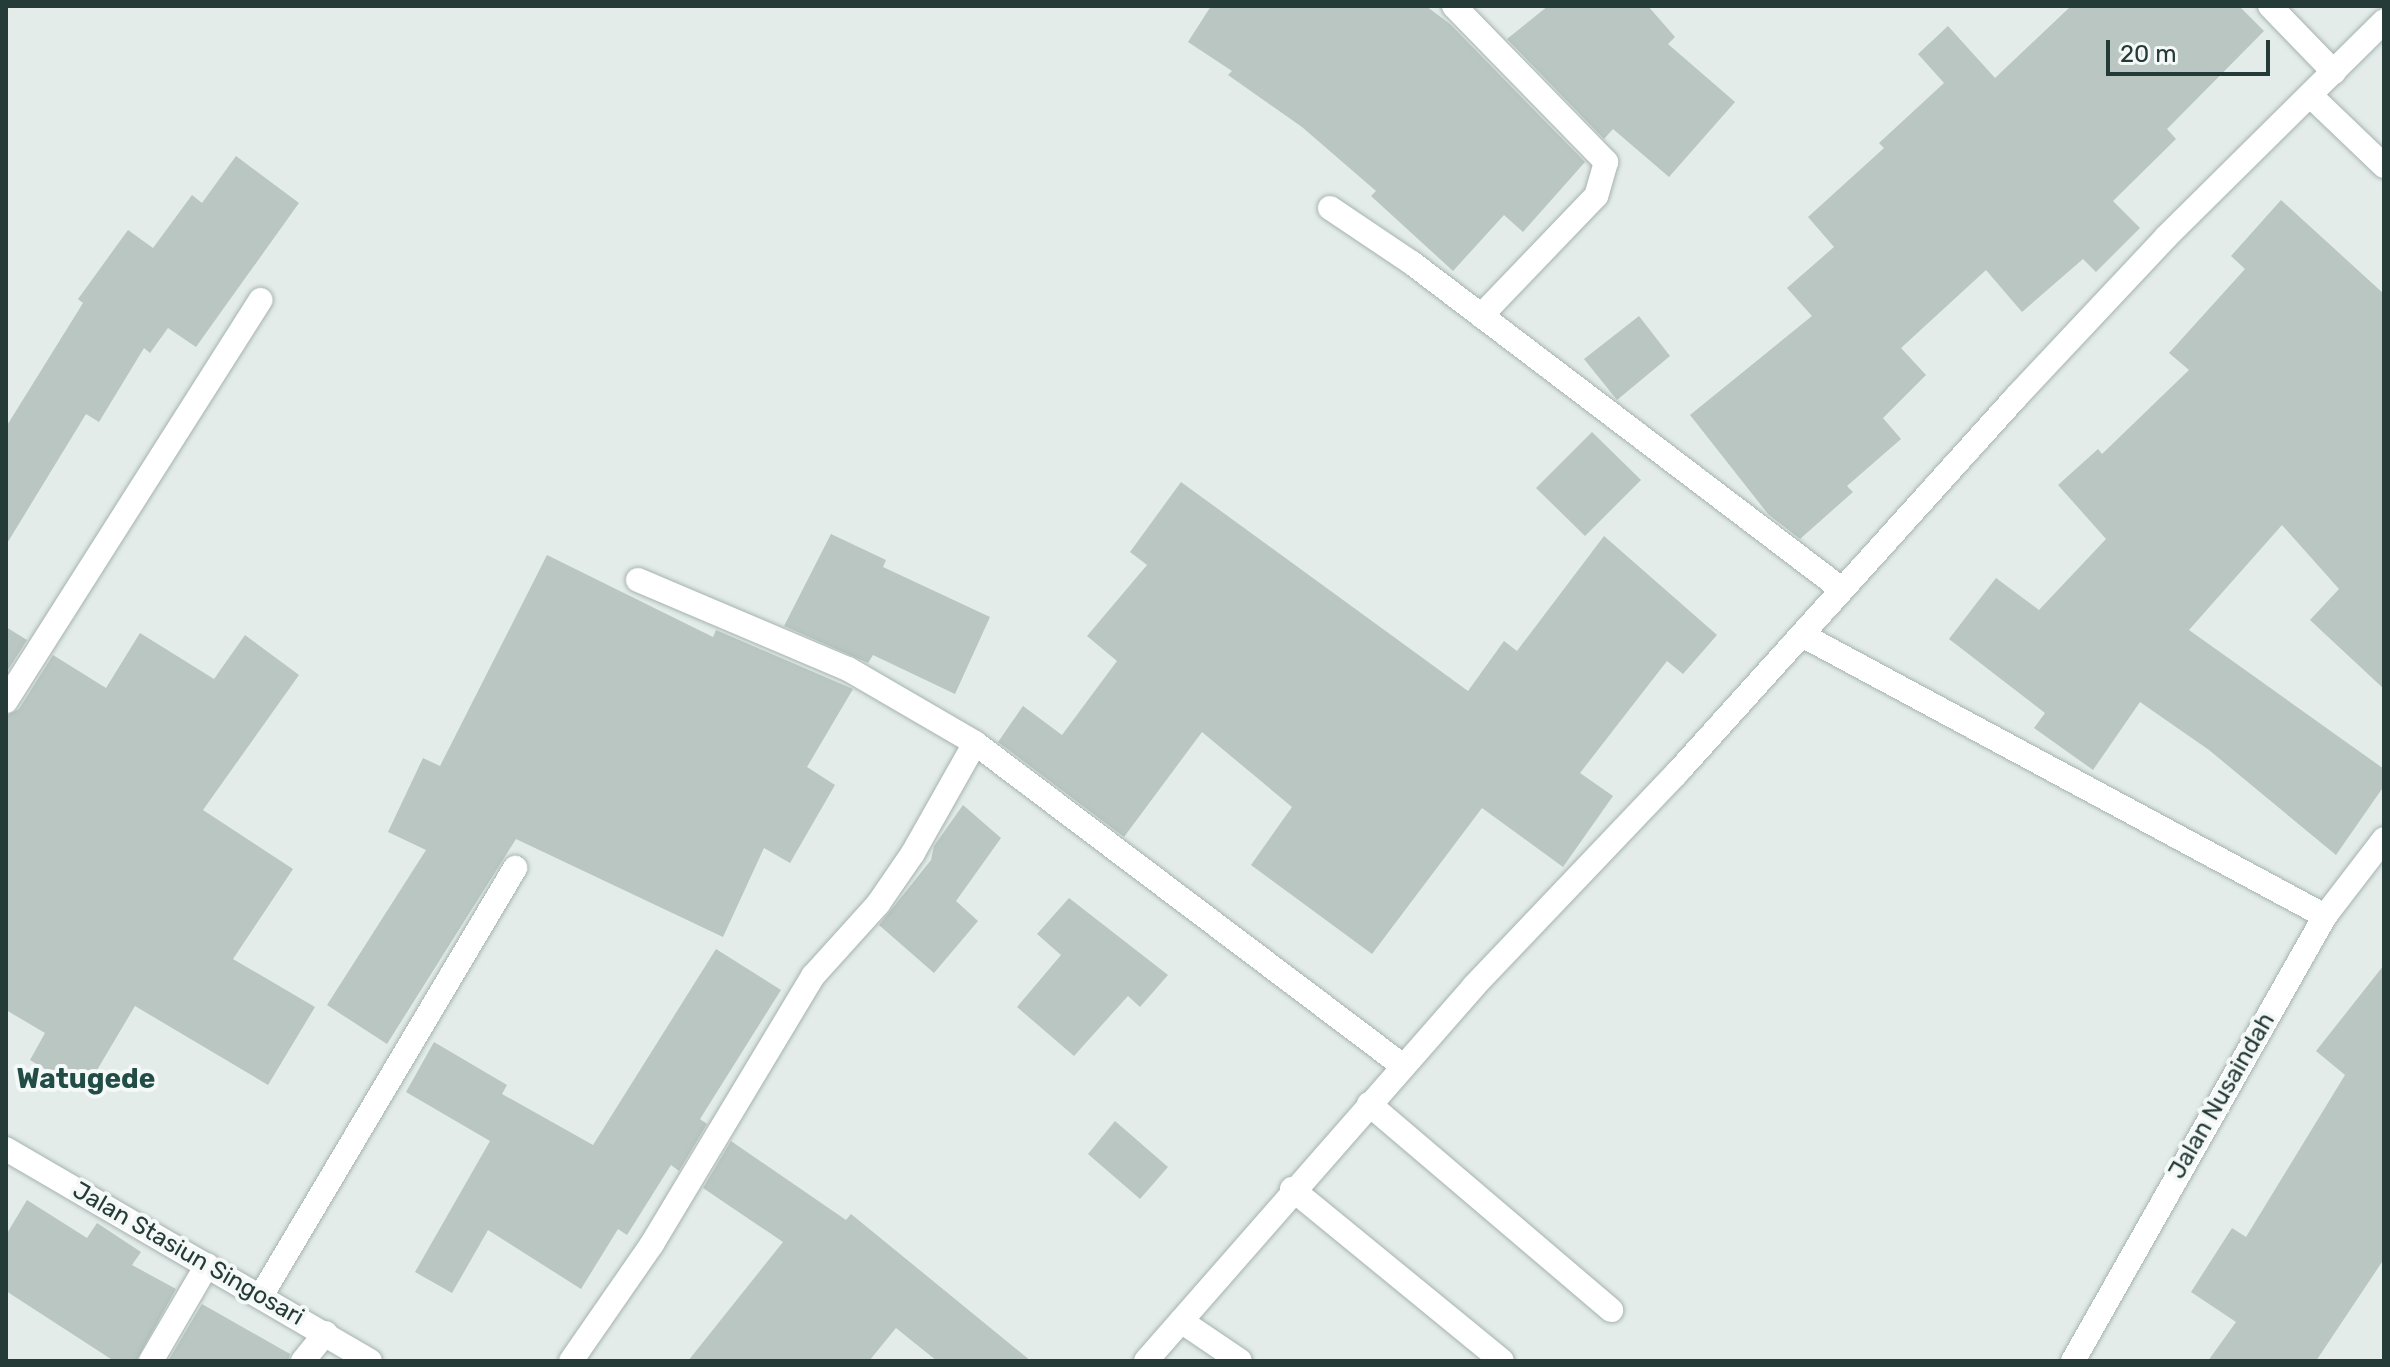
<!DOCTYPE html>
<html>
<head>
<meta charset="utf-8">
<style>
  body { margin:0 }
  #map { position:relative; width:2390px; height:1367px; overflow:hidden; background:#e3ece9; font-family:Rubik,sans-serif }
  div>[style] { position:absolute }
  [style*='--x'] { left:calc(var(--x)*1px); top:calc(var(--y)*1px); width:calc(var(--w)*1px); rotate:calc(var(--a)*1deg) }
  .building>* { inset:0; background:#b9c6c2 }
  .roads { filter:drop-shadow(0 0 2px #a6b3b0) drop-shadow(0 0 2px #a6b3b0) }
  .minor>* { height:24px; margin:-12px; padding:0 12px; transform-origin:12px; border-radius:12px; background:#fff }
  .tertiary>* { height:24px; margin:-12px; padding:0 12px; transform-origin:12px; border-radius:12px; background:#fff }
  span { translate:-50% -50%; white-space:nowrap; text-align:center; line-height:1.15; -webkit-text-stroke:8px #f4f8f6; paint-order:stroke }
  .street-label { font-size:24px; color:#253b37 }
  .quarter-label { font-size:28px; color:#224c46; font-weight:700 }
  .frame { position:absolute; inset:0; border:8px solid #253b37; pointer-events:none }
  .scale { position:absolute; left:2106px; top:40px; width:164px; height:36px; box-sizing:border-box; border:4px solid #253b37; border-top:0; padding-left:10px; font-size:24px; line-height:28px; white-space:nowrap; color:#253b37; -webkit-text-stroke:6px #f4f8f6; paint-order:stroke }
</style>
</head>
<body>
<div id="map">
  <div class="building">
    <div style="clip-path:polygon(1211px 6px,1426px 6px,1450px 24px,1585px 162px,1523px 232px,1504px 215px,1453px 271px,1371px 196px,1376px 191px,1302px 127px,1228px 75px,1232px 71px,1188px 42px)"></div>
    <div style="clip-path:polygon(1548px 6px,1648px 6px,1675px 37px,1668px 44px,1735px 102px,1669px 177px,1613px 129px,1604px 139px,1507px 39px)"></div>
    <div style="clip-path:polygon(2071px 6px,2239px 6px,2264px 31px,2167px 129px,2176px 139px,2113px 201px,2140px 228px,2096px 272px,2083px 259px,2022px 312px,1986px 270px,1901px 348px,1926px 375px,1883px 418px,1901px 439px,1847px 486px,1853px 492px,1800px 539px,1768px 514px,1690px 415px,1812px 316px,1787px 288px,1834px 247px,1808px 217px,1884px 148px,1879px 143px,1944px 83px,1918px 54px,1948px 26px,1995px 78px)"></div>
    <div style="clip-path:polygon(236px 156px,299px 203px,196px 347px,168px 328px,150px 353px,144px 348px,99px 422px,86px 414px,6px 545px,6px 427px,83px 303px,78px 299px,128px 230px,153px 248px,192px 195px,202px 203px)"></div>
    <div style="clip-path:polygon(2281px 200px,2384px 294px,2384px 689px,2310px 620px,2339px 589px,2282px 525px,2189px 630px,2384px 769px,2384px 786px,2336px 855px,2209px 750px,2140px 702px,2093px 770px,2034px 728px,2045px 713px,1949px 639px,1996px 578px,2039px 610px,2106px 539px,2058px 485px,2098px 449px,2102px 454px,2189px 370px,2169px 353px,2245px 269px,2231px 256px)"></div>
    <div style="clip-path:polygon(1639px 316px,1670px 356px,1617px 400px,1584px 359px)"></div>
    <div style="clip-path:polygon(1592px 432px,1641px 480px,1585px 536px,1536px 488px)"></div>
    <div style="clip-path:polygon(1181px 482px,1468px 691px,1504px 641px,1517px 651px,1604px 536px,1717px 635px,1683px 674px,1667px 661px,1580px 773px,1613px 796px,1563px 867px,1482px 808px,1372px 954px,1251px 865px,1292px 807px,1202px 732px,1124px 837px,998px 742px,1023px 706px,1062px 735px,1117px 661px,1087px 636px,1147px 565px,1130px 552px)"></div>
    <div style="clip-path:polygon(831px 534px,886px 560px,883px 567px,990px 617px,955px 694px,873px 655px,868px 663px,784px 626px)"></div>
    <div style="clip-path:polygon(547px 555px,713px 637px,716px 630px,853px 689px,807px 767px,835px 785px,790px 863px,764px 848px,723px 937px,516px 839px,387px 1044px,327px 1005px,426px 850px,388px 832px,423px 758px,440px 766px)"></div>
    <div style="clip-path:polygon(6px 627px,27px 640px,6px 673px)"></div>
    <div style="clip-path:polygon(140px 633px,214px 679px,245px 635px,299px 675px,203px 810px,293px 869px,233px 959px,315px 1007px,268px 1085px,135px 1006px,84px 1092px,30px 1060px,45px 1033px,6px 1010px,6px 716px,19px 709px,53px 655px,106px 688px)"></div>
    <div style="clip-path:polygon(963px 805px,1001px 838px,956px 901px,978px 921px,934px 973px,879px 925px,931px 860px,934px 846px)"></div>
    <div style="clip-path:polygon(1069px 898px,1168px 975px,1140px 1007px,1128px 996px,1074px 1056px,1017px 1007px,1061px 955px,1037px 934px)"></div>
    <div style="clip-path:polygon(716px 949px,781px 990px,700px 1119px,707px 1124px,679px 1171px,671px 1165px,627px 1235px,618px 1229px,581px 1289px,488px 1230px,452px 1293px,415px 1272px,490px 1141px,406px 1092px,434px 1042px,507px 1085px,502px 1094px,593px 1145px)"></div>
    <div style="clip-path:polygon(2384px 965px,2384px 1259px,2316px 1361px,2208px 1361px,2236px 1322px,2191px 1292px,2232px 1228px,2246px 1237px,2345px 1075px,2316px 1051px)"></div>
    <div style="clip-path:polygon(1115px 1121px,1168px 1167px,1140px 1199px,1088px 1154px)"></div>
    <div style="clip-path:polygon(731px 1141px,846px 1220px,851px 1214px,1031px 1361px,937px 1361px,896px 1328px,869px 1361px,688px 1361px,783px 1242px,703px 1188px)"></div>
    <div style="clip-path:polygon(27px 1200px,87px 1238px,97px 1223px,141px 1252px,132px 1265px,176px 1289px,136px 1361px,114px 1361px,6px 1291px,6px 1235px)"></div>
    <div style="clip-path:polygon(202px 1304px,290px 1354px,288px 1361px,168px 1361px)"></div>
  </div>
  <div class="roads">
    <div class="minor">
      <div style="--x:1454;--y:6;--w:218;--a:45.7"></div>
      <div style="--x:1606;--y:162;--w:35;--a:106"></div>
      <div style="--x:1596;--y:196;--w:166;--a:133.8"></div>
      <div style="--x:2270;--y:6;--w:92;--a:45.9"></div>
      <div style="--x:2311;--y:96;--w:101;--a:43.8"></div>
      <div style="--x:1330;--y:208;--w:99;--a:33.9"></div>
      <div style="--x:1412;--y:263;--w:537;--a:37.21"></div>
      <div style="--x:638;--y:580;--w:228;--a:23"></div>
      <div style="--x:848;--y:669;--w:147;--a:30.2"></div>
      <div style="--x:975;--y:743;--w:536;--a:37.04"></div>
      <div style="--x:1802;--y:635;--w:594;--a:28.25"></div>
      <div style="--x:6;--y:701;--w:475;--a:-57.6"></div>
      <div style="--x:1369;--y:1104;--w:318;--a:40.4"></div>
      <div style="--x:1292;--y:1189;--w:271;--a:39.3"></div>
      <div style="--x:261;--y:1296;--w:498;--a:-59.3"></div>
      <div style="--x:1181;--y:1321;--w:71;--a:34.1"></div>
      <div style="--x:151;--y:1361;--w:111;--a:-59.7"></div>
      <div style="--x:303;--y:1361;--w:36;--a:-51"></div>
      <div style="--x:571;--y:1361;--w:142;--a:-55.3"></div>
      <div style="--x:652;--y:1244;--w:313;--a:-59"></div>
      <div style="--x:813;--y:976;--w:97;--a:-47.9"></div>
      <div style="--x:878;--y:904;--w:62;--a:-55.5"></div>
      <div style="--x:913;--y:853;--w:126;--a:-60.6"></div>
      <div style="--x:1146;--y:1361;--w:498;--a:-48.8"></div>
      <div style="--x:1474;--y:986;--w:293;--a:-46.4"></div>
      <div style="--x:1676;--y:774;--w:508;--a:-47.95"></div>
      <div style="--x:2016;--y:397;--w:219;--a:-46.8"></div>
      <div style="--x:2166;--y:237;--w:307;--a:-44.7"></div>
      <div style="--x:2073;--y:1361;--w:511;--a:-60.48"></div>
      <div style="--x:2325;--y:916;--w:97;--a:-52.5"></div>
    </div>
    <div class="tertiary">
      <div style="--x:6;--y:1149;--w:421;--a:30.2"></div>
    </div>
  </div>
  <div class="street-label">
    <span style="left:2222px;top:1096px;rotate:-60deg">Jalan Nusaindah</span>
    <span style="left:188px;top:1254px;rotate:30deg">Jalan Stasiun Singosari</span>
  </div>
  <div class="quarter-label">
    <span style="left:86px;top:1079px">Watugede</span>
  </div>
  <div class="frame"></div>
  <div class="scale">20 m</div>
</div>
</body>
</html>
